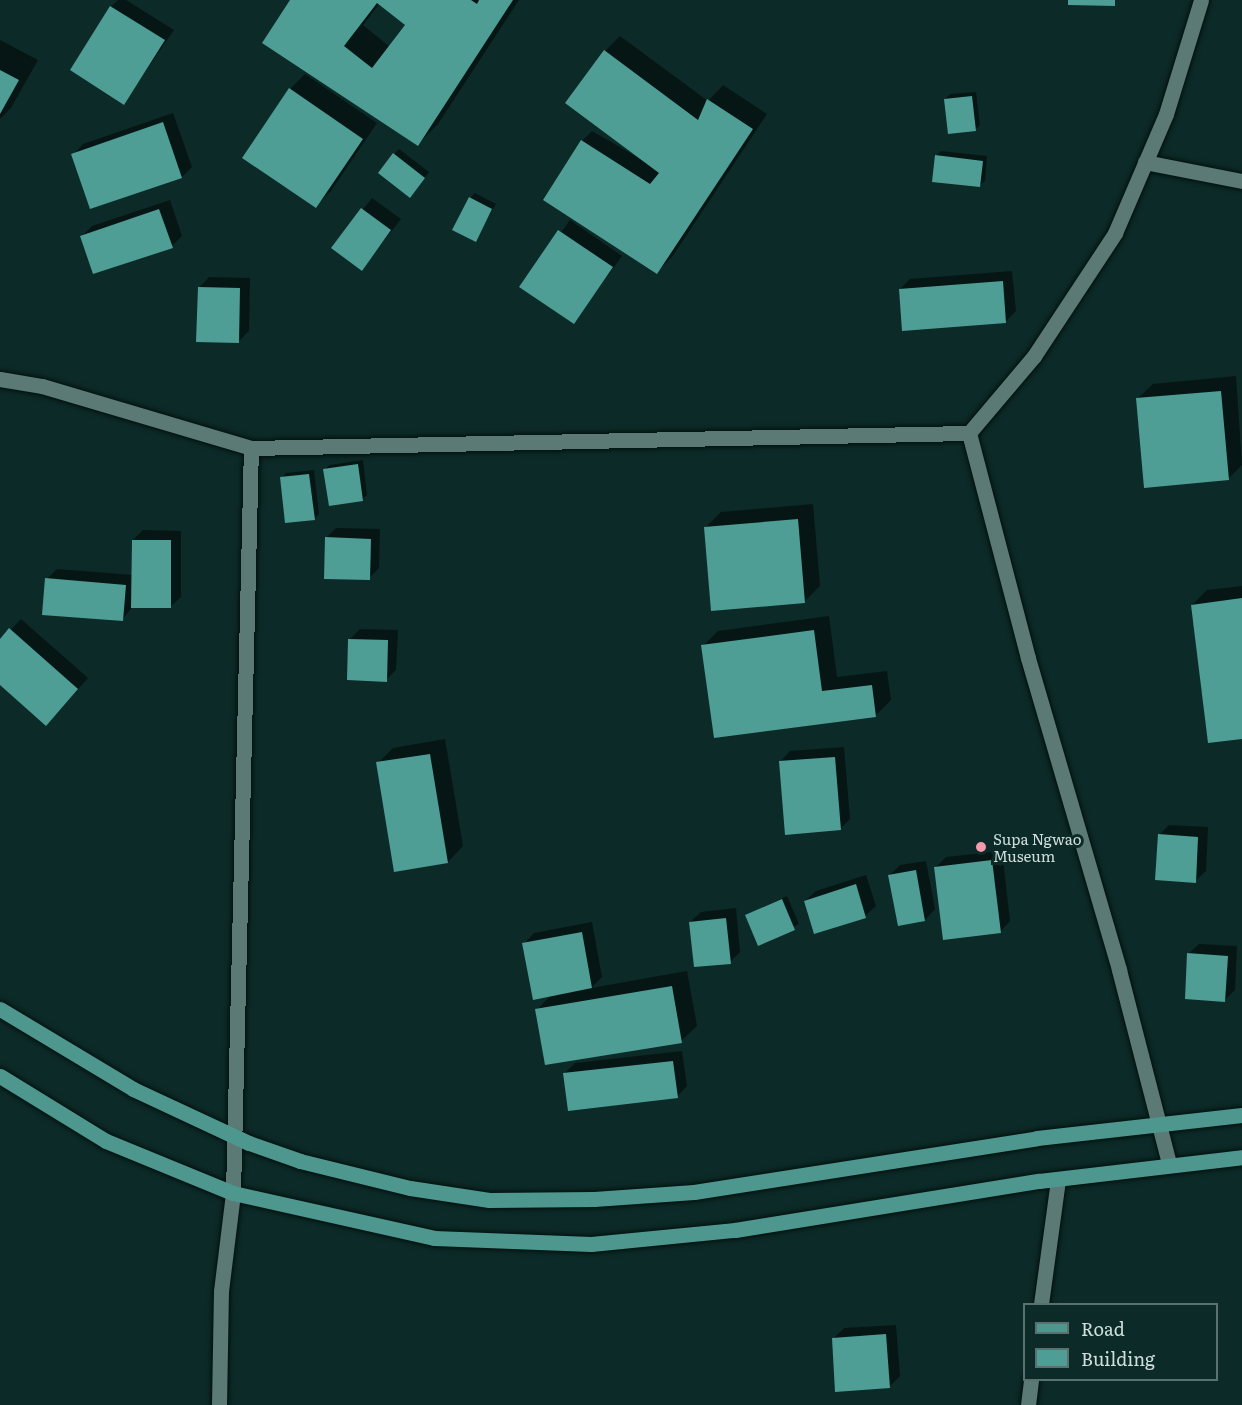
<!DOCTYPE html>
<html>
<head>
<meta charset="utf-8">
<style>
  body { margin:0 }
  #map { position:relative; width:1242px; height:1405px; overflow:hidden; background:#0c2a27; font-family:Literata,serif }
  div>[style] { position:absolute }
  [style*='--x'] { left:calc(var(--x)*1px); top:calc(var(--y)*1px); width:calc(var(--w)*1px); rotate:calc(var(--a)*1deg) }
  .shadow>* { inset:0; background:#0007 }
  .building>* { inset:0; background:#4e9e96 }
  .roads { filter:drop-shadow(0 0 2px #00110f) drop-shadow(0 0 2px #00110f) }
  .street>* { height:15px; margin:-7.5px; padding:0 7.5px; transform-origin:7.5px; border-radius:7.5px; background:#5b7975 }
  .primary>* { height:15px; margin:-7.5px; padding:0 7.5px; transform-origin:7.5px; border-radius:7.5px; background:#4e978f }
  .dots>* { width:16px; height:16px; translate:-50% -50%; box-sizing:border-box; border:3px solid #0c2a27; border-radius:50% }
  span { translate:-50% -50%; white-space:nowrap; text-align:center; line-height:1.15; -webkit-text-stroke:6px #0c2a27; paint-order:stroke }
  .poi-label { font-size:15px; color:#cededc }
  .left { translate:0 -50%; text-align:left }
  .legend { position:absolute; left:1023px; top:1303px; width:195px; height:78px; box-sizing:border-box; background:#0c2a27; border:2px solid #5a726f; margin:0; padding:8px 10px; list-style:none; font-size:18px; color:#cededc }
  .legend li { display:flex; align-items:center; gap:12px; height:30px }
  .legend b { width:30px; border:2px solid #5a726f }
</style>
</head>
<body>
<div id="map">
  <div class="shadow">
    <div style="clip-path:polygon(118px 0,126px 0,174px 30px,124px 103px,111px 7px)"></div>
    <div style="clip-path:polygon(evenodd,292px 0,519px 0,438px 124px,418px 144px,292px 0,380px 3px,408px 24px,390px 47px,363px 25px,380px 3px)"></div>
    <div style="clip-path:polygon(620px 36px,708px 101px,723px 85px,767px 114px,672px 257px,657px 272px,582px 141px,592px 131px,656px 168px,605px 51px)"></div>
    <div style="clip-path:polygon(0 40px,38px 60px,11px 108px,0 119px)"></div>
    <div style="clip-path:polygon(305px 74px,377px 123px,331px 191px,315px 206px,290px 89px)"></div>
    <div style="clip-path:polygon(976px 92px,980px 125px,975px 130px,945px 99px,950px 94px)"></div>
    <div style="clip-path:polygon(173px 113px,192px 167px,182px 177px,73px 155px,83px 144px)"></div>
    <div style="clip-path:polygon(399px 149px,429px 172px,414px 192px,394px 154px)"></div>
    <div style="clip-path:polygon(941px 151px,987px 156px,985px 181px,980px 185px,936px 156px)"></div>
    <div style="clip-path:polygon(475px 193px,496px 204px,475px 240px,470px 198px)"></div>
    <div style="clip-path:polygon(372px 198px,401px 219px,362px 269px,333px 247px)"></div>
    <div style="clip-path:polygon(170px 200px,182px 236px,172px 246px,82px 236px,92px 226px)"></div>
    <div style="clip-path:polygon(570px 220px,622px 256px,573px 323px,521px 287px)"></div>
    <div style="clip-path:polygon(1012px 271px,1016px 311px,1005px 322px,900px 289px,910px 279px)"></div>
    <div style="clip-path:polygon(209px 277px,250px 278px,249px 331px,238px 342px,199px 288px)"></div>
    <div style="clip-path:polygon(1236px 376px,1242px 465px,1228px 479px,1137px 399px,1153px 384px)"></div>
    <div style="clip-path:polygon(363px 460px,367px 495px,362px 500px,325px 469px,330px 465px)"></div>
    <div style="clip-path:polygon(314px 470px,319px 514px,314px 519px,282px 478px,286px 473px)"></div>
    <div style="clip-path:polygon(813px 504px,820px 586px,805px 601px,705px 528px,721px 512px)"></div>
    <div style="clip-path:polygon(336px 528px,380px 529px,379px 568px,369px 578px,326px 538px)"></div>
    <div style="clip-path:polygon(143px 530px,181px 531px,181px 597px,170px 607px,133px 606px,122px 620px,47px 579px,57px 569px,133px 575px,133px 540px)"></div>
    <div style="clip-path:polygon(1242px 586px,1242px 737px,1192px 605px,1207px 590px)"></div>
    <div style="clip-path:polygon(829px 616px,837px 677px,887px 671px,891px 700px,876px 715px,703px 646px,718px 631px)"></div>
    <div style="clip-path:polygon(21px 619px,88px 678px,56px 714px,0 683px,0 641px)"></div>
    <div style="clip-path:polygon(360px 629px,398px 630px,396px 670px,386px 680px,350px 639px)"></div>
    <div style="clip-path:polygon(445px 739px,463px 846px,448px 862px,378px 763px,393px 748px)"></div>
    <div style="clip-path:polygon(844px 747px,850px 819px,840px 829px,780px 762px,790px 751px)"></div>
    <div style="clip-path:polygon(1169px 825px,1208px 827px,1206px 871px,1195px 881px,1159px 835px)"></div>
    <div style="clip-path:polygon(1002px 851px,1010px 921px,1000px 932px,936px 867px,946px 857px)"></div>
    <div style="clip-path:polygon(926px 861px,935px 909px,925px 920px,890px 875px,900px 865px)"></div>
    <div style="clip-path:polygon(866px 875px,876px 906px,865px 916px,805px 901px,816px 891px)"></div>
    <div style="clip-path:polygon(787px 896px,799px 924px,758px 944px,747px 915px)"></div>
    <div style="clip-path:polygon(736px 908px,740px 952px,730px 962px,690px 922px,701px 912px)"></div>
    <div style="clip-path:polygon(592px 922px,602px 977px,591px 988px,687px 971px,697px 1026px,681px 1041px,537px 1010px,552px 994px,524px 944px,534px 933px)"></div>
    <div style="clip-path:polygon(1199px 944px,1237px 946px,1235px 990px,1225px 1000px,1188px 954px)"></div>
    <div style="clip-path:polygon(682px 1051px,687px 1086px,677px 1097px,565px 1073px,575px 1063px)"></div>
    <div style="clip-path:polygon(896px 1325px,900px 1376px,889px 1387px,834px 1338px,844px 1328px)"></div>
  </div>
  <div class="building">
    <div style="clip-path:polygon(evenodd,290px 0,471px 0,477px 4px,479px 0,513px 0,418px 146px,262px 43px,290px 0,377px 3px,405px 25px,372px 68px,344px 46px,377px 3px)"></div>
    <div style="clip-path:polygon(1068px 0,1115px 0,1115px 6px,1068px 5px)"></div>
    <div style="clip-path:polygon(110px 6px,165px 40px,124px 105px,70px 70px)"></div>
    <div style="clip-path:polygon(604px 50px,698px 120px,707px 99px,753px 129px,657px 274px,543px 200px,581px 140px,650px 184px,659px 173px,565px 103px)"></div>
    <div style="clip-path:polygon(0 70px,19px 80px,0 114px)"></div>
    <div style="clip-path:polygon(289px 88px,363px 139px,316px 208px,242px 158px)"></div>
    <div style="clip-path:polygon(972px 96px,976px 131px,948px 134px,944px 99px)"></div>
    <div style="clip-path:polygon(163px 122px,182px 178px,90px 209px,71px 154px)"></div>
    <div style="clip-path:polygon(393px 153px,425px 178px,410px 198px,378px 173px)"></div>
    <div style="clip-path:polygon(935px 155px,983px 161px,980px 187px,932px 182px)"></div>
    <div style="clip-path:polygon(469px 197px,492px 209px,476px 242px,452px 230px)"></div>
    <div style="clip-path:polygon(361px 208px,391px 230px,362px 271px,331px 248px)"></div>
    <div style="clip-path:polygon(159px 209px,173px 248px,93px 274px,80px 236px)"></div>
    <div style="clip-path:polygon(558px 230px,613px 267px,574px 324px,519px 287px)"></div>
    <div style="clip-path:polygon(1003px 281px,1006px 323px,902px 331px,899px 289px)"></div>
    <div style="clip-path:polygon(198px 287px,240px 288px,239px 343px,196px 342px)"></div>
    <div style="clip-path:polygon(1221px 391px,1229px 480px,1144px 488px,1136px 398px)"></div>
    <div style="clip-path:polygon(358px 464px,363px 501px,329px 506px,323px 469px)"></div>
    <div style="clip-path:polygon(309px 474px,315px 520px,285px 523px,280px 477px)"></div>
    <div style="clip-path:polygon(798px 519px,805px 603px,711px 611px,704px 527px)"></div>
    <div style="clip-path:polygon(325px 537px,371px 539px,370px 580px,324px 579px)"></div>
    <div style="clip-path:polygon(132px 540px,171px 540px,171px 608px,131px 608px)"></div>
    <div style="clip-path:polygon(45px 578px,126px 585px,123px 621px,42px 615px)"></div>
    <div style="clip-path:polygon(1242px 598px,1242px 739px,1208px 743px,1191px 605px)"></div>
    <div style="clip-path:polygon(9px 628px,78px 689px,46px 726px,0 685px,0 639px)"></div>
    <div style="clip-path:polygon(814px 630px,822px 691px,872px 685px,876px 717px,714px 738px,701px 645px)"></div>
    <div style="clip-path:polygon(348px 639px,388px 640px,387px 682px,347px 680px)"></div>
    <div style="clip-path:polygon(430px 754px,448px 863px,394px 872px,376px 762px)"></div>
    <div style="clip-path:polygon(835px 757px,841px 830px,785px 835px,779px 761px)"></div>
    <div style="clip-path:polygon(1158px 834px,1198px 837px,1196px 883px,1155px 880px)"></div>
    <div style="clip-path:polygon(992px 860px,1001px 933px,943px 940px,934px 867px)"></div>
    <div style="clip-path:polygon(916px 870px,925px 921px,898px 926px,888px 875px)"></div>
    <div style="clip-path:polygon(856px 884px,866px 918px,814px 934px,804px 901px)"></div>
    <div style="clip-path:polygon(782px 899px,795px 930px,758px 946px,745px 915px)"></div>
    <div style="clip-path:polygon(726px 918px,731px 964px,694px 967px,689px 922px)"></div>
    <div style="clip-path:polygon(582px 932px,592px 988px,533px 1000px,522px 943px)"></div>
    <div style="clip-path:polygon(1187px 953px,1228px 956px,1225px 1002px,1185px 999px)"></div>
    <div style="clip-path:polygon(672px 986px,682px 1043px,545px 1065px,535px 1009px)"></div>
    <div style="clip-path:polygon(673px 1061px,678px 1098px,568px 1111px,563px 1073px)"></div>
    <div style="clip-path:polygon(886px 1334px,890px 1388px,835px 1392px,832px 1338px)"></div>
  </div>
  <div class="roads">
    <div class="street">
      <div style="--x:1145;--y:162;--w:99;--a:11.1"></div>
      <div style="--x:0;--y:379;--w:43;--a:9.5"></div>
      <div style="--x:42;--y:386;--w:218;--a:16.5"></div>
      <div style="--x:251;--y:448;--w:718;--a:-1.2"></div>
      <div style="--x:969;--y:433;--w:101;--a:-49.8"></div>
      <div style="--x:1034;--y:356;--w:147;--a:-56.6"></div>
      <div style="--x:1115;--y:233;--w:129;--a:-66.8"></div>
      <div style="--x:1166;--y:114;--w:119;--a:-72.9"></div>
      <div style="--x:969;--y:433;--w:233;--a:75.3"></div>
      <div style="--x:1028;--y:658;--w:325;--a:73.7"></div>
      <div style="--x:1119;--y:970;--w:200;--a:75.5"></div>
      <div style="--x:1041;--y:1304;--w:125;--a:-82.2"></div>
      <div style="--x:219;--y:1405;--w:114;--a:-89"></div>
      <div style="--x:221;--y:1291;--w:99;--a:-83"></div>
      <div style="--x:233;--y:1193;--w:745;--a:-88.62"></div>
      <div style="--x:1028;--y:1405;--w:25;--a:-83"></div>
    </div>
    <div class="primary">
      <div style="--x:0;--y:1009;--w:155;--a:31"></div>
      <div style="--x:133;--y:1089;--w:128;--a:25"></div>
      <div style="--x:249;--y:1143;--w:54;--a:19.4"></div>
      <div style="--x:300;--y:1161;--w:113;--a:13.8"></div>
      <div style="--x:410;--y:1188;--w:80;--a:8.6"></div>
      <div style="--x:489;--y:1200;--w:105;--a:-0.5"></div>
      <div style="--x:594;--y:1199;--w:100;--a:-4"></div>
      <div style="--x:694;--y:1192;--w:347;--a:-8.9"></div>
      <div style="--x:1037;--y:1138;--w:206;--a:-6.4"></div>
      <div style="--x:0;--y:1076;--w:124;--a:31.5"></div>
      <div style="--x:106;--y:1141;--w:137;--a:22.3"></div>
      <div style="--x:233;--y:1193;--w:206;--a:12.6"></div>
      <div style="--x:434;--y:1238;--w:157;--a:2.2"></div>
      <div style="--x:591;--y:1244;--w:145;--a:-5.6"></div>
      <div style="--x:735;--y:1230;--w:308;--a:-9.2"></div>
      <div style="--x:1039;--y:1181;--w:204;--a:-6.7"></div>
    </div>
  </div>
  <div class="dots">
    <div style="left:981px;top:847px;background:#f39aac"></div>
  </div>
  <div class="poi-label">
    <span class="left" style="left:993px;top:847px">Supa Ngwao<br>Museum</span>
  </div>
  <ul class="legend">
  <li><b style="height:8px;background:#4e978f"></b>Road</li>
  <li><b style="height:16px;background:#4e9e96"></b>Building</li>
  </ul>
</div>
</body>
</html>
